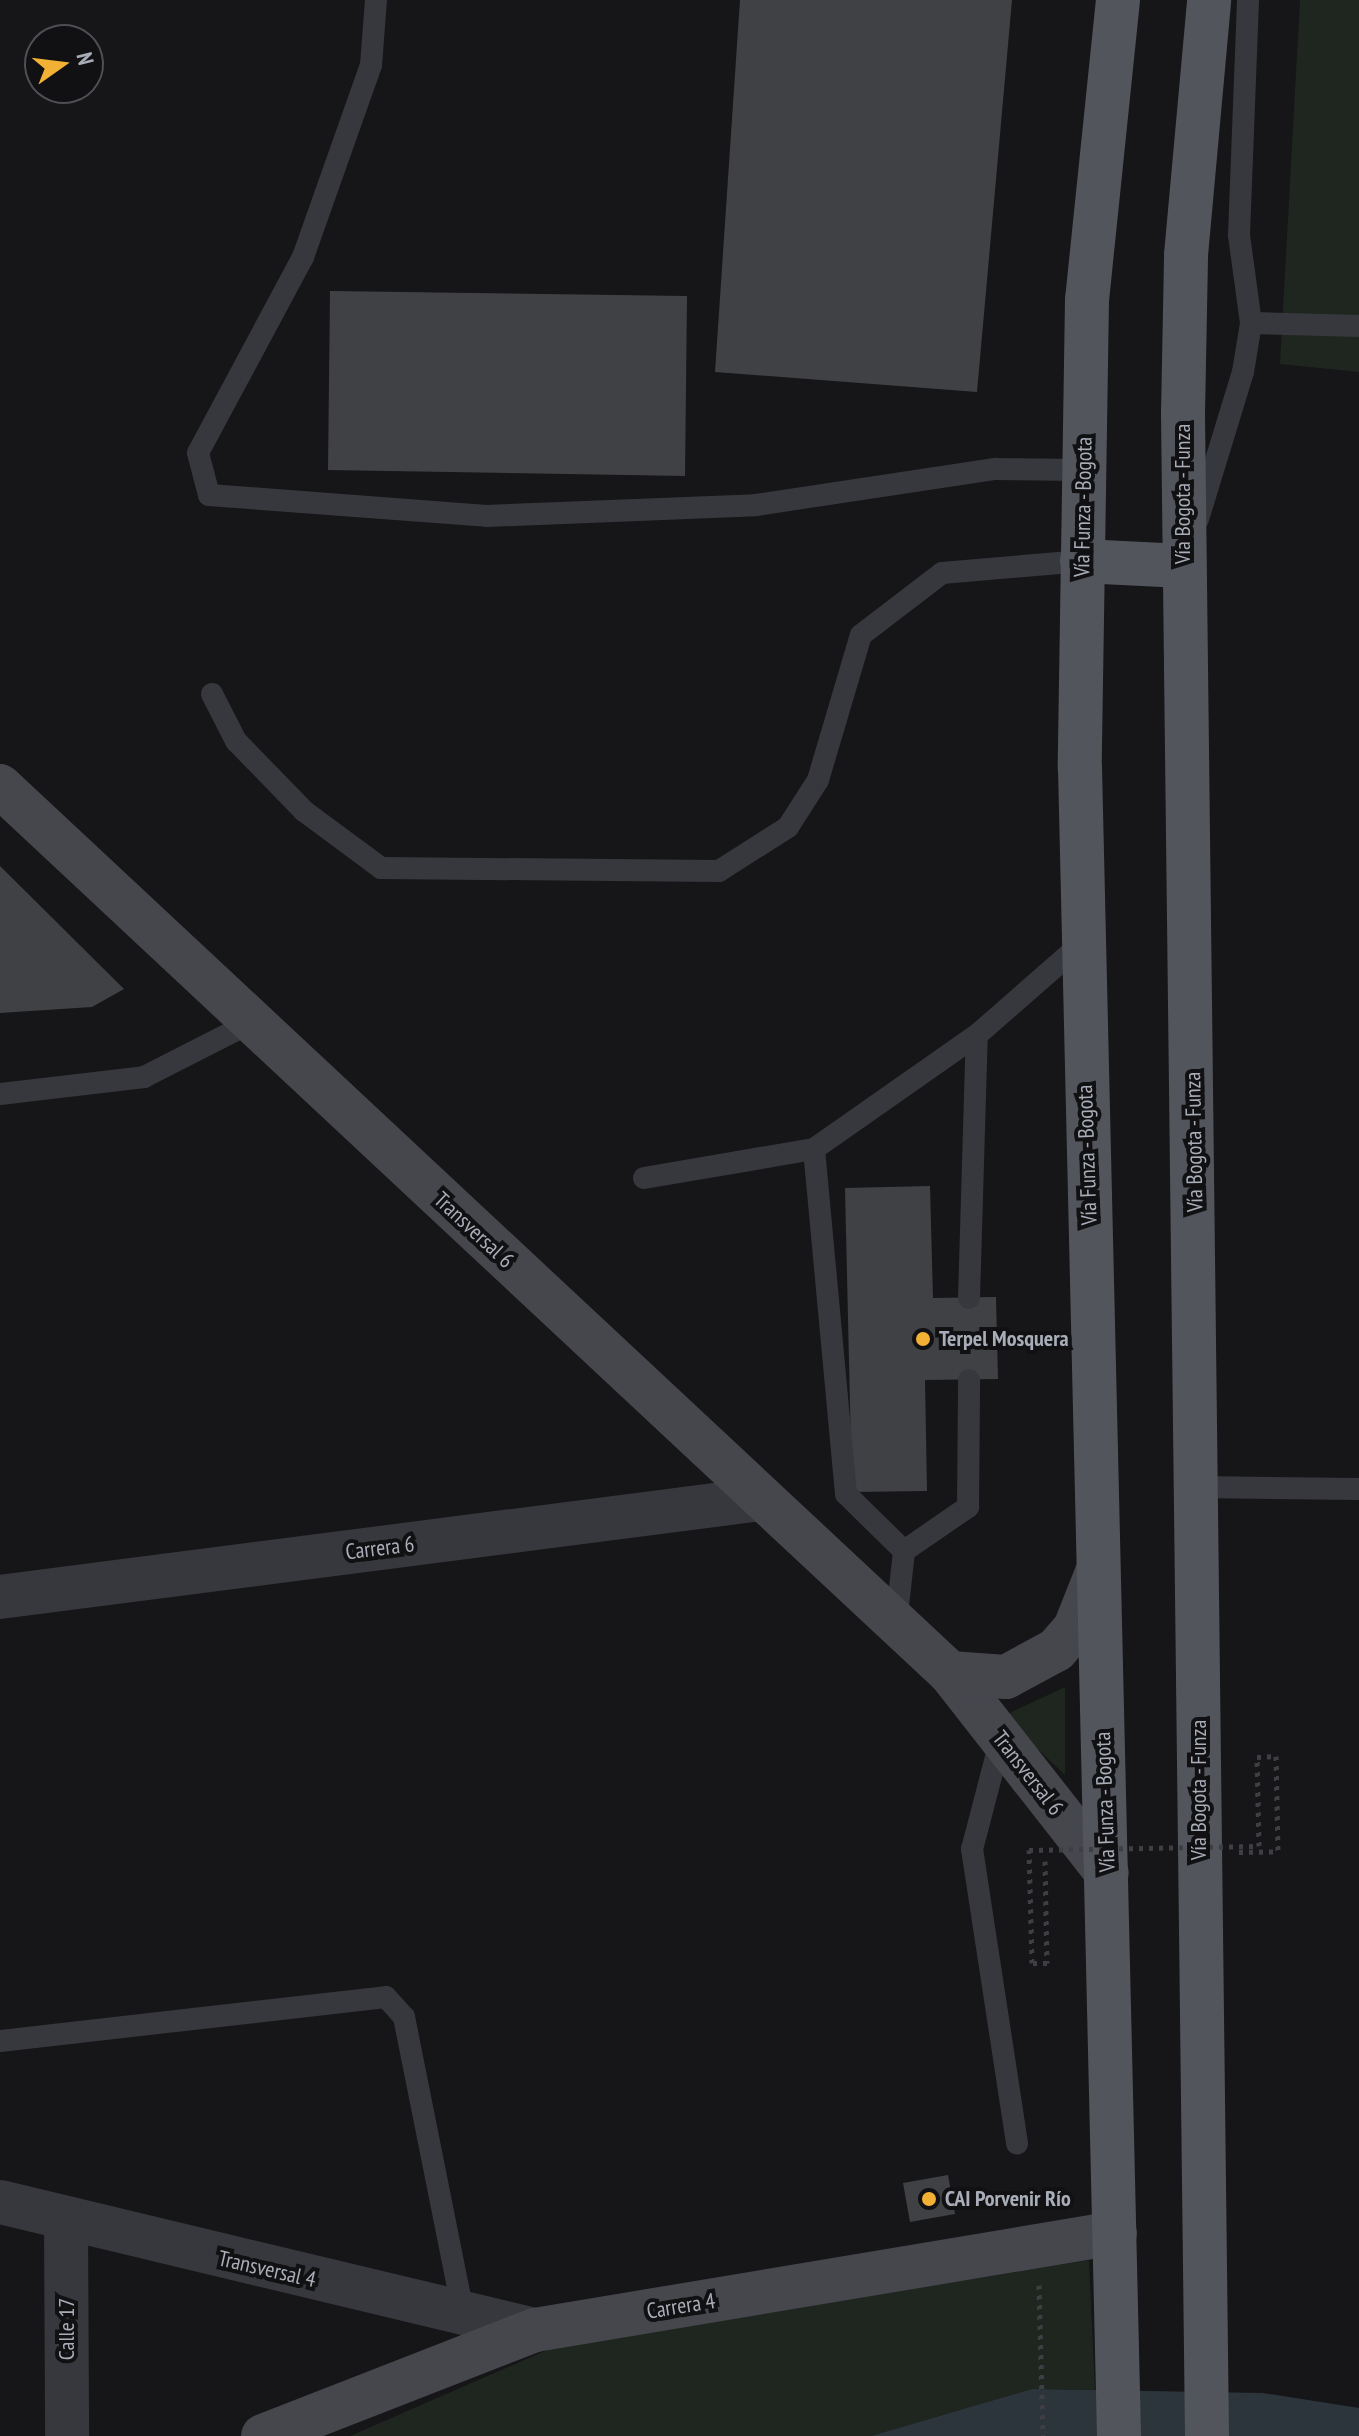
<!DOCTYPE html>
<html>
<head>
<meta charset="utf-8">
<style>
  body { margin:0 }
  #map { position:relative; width:1359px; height:2436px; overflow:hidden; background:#161618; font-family:"PT Sans Narrow",sans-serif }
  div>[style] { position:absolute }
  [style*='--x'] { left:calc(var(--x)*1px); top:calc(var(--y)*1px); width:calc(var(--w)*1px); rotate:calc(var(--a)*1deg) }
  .green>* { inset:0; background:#1e261f }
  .water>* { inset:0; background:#2c353c }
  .building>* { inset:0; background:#404145 }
  .path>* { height:5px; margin-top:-2.5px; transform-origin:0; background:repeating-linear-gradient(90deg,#3d3f44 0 4px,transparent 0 10px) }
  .lane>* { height:22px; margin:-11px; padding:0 11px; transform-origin:11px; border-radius:11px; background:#37383d }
  .street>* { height:44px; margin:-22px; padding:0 22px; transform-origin:22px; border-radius:22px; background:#37383d }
  .secondary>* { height:44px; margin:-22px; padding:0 22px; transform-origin:22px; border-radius:22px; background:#45474d }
  .primary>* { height:44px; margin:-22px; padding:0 22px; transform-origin:22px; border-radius:22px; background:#53555c }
  .path-bridge>* { height:5px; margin-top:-2.5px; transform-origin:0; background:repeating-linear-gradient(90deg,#3d3f44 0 4px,transparent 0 10px) }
  .dots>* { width:22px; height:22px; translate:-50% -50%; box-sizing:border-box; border:4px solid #111113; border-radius:50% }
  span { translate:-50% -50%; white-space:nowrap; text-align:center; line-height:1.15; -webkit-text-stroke:8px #111113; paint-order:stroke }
  .street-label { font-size:22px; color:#a8adb8 }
  .poi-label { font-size:22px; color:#a8adb8; font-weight:700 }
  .left { translate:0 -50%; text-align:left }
  .north { position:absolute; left:24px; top:24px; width:80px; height:80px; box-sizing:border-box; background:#111113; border:2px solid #4d4f55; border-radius:50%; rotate:76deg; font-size:22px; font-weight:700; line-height:32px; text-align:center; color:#a8adb8 }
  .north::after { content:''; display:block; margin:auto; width:28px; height:36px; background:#f2b134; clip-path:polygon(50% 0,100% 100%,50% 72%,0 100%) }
</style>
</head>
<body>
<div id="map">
  <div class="green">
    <div style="clip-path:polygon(1300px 0,1359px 0,1359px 372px,1280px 364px)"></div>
    <div style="clip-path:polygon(1065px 1687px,1065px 1775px,1003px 1716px)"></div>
    <div style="clip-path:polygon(1089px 2260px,1095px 2390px,1032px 2389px,871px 2436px,350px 2436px,552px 2348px)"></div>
  </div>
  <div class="water">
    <div style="clip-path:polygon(1032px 2389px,1263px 2393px,1359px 2408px,1359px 2436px,871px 2436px)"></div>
  </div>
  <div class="building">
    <div style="clip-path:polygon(740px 0,1012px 0,977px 392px,715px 372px)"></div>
    <div style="clip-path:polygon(330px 291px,687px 296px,685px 476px,328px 470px)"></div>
    <div style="clip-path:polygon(0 866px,124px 989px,92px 1007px,0 1013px)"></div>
    <div style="clip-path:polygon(930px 1186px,933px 1298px,996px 1297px,998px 1379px,925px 1380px,927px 1491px,852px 1492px,845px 1188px)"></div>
    <div style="clip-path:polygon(948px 2175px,955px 2214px,910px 2222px,903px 2183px)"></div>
  </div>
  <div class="path">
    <div style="--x:1239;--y:1852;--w:39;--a:-1"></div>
    <div style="--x:1039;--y:2285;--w:151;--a:88.5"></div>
  </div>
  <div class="lane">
    <div style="--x:376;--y:0;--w:65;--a:94.4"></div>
    <div style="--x:371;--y:65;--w:204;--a:109.5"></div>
    <div style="--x:303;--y:257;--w:222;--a:118.2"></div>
    <div style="--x:198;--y:453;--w:43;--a:75.3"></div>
    <div style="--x:209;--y:495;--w:278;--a:4.3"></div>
    <div style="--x:486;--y:516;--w:270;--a:-2.3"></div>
    <div style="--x:756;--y:505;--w:242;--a:-8.6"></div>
    <div style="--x:995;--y:469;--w:89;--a:0.6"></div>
    <div style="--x:1251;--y:323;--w:108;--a:1.6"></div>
    <div style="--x:1198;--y:519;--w:154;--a:-73"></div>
    <div style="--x:1243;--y:372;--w:50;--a:-80.7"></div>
    <div style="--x:1251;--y:323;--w:89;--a:-97.8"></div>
    <div style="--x:1239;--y:235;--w:235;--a:-87.8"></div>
    <div style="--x:212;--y:694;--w:53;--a:62.9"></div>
    <div style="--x:236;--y:741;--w:98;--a:45.8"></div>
    <div style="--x:304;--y:811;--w:96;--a:36.5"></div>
    <div style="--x:381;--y:868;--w:338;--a:0.5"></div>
    <div style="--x:719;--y:871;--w:82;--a:-32.5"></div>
    <div style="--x:788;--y:827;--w:56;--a:-57.4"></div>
    <div style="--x:818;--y:780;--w:151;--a:-73.5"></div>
    <div style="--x:861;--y:635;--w:102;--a:-37.4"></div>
    <div style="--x:942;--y:573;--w:141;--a:-4.9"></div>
    <div style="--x:0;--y:1094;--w:145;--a:-6.7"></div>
    <div style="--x:144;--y:1077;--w:121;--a:-27"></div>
    <div style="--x:644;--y:1178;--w:172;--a:-9.7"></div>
    <div style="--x:969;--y:1298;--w:263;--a:-88.3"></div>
    <div style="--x:1197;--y:1487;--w:162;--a:0.7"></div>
    <div style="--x:904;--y:1551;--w:78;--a:-34.5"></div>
    <div style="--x:968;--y:1507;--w:127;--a:-89.5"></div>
    <div style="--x:896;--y:1624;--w:73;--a:-83.7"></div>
    <div style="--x:904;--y:1551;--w:81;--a:-135.5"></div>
    <div style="--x:846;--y:1494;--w:346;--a:-95.3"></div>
    <div style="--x:814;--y:1149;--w:199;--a:-35"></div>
    <div style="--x:977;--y:1035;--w:138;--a:-41.2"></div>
    <div style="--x:1001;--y:1738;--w:115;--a:104.6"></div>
    <div style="--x:972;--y:1849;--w:298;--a:81.3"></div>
    <div style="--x:0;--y:2041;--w:388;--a:-6.5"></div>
    <div style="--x:386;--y:1997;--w:27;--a:48"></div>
    <div style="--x:404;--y:2017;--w:306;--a:78.7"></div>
  </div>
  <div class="street">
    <div style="--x:0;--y:1597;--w:767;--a:-7.34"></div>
    <div style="--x:0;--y:2202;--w:550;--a:13.46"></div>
    <div style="--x:66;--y:2221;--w:215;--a:89.7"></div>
  </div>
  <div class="secondary">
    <div style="--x:0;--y:786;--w:1300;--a:43.04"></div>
    <div style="--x:950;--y:1673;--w:254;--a:51.9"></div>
    <div style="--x:950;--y:1673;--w:56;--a:4.1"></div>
    <div style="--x:1006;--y:1677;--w:57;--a:-28.4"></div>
    <div style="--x:1056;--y:1650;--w:29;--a:-49"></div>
    <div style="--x:1075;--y:1628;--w:62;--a:-68.4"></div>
    <div style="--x:263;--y:2436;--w:292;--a:-21.3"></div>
    <div style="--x:535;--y:2330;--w:588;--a:-9.49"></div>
  </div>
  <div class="primary">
    <div style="--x:1118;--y:0;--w:302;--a:95.9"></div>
    <div style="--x:1087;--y:300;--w:468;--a:90.9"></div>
    <div style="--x:1080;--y:768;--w:1668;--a:88.66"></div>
    <div style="--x:1082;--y:561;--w:101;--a:2.8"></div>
    <div style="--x:1207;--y:2436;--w:2022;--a:-90.68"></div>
    <div style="--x:1183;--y:414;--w:159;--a:-88.9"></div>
    <div style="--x:1186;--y:255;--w:256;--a:-84.8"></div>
  </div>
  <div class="path-bridge">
    <div style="--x:1045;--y:1861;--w:102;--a:88.9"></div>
    <div style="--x:1047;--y:1963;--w:15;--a:180"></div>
    <div style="--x:1032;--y:1963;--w:113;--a:-91.5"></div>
    <div style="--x:1029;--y:1850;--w:230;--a:-1"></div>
    <div style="--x:1259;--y:1846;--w:89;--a:-91.3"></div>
    <div style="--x:1257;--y:1757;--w:19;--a:-3"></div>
    <div style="--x:1276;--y:1756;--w:95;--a:88.8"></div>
  </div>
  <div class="dots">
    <div style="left:923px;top:1339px;background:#f2b134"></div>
    <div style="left:929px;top:2199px;background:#f2b134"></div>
  </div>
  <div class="street-label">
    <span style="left:1183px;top:494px;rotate:-90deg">Vía Bogota - Funza</span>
    <span style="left:1083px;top:507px;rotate:-89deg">Vía Funza - Bogota</span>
    <span style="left:1194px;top:1142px;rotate:-91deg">Vía Bogota - Funza</span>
    <span style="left:1087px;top:1155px;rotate:-92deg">Vía Funza - Bogota</span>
    <span style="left:474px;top:1230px;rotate:43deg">Transversal 6</span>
    <span style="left:380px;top:1548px;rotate:-7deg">Carrera 6</span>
    <span style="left:1028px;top:1773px;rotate:52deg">Transversal 6</span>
    <span style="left:1199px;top:1790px;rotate:-90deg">Vía Bogota - Funza</span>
    <span style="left:1105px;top:1802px;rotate:-92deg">Vía Funza - Bogota</span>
    <span style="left:267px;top:2269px;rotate:13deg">Transversal 4</span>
    <span style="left:681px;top:2306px;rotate:-9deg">Carrera 4</span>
    <span style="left:67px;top:2329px;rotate:-90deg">Calle 17</span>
  </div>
  <div class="poi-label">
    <span class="left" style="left:939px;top:1339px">Terpel Mosquera</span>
    <span class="left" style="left:945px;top:2199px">CAI Porvenir Río</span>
  </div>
  <div class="north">N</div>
</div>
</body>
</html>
